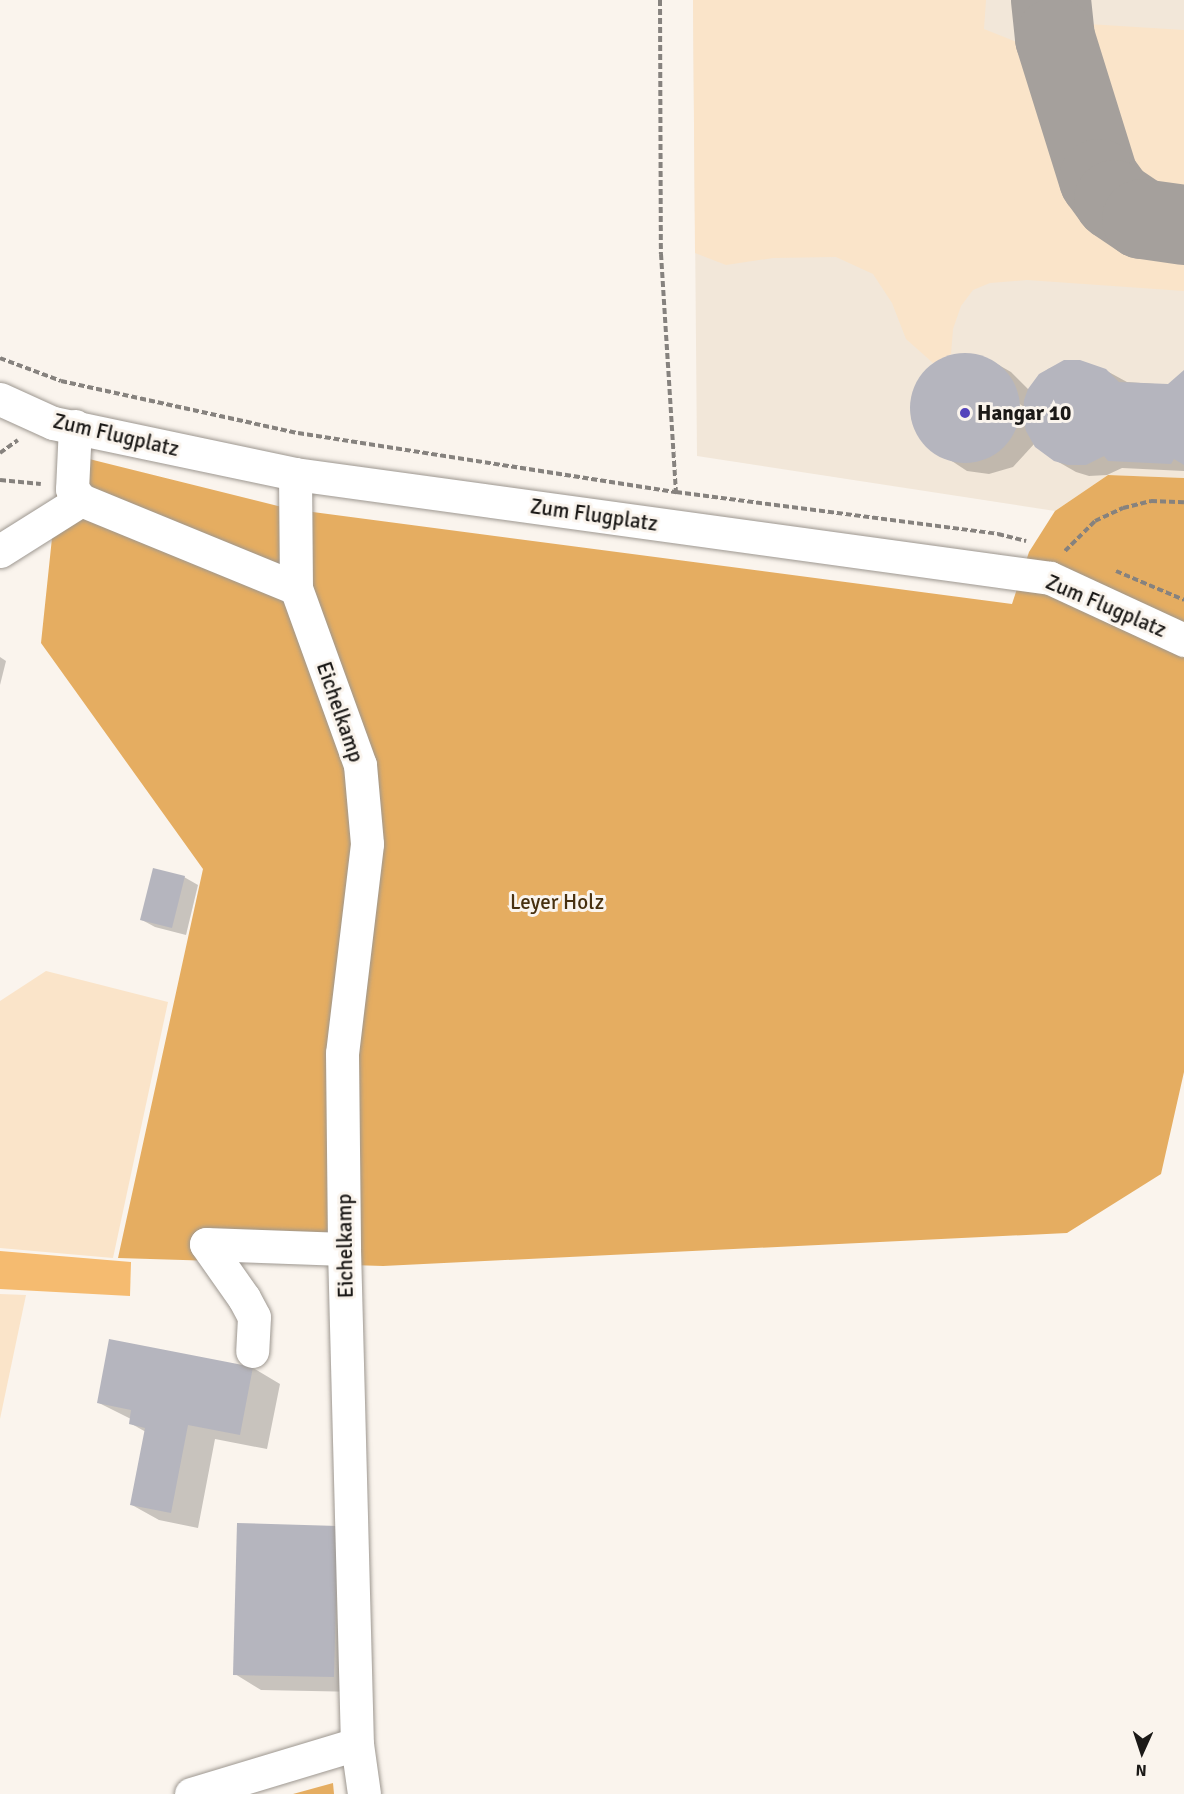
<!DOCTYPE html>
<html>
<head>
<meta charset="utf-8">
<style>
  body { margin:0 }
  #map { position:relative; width:1184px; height:1794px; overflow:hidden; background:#faf4ed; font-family:Signika,sans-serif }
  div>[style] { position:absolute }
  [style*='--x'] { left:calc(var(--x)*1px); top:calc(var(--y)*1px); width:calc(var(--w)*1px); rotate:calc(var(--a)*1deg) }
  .built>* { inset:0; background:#f2e7d9 }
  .green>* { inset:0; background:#fae4c9 }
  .forest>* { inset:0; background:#e5ad61 }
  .water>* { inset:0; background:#f5bb70 }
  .shadow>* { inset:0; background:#0003 }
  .taxiway>* { height:80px; margin:-40px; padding:0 40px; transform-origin:40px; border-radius:40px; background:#a5a09c }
  .building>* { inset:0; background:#b5b5be }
  .round { border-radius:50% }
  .path>* { height:4px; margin-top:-2px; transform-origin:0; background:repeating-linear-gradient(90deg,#86827e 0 6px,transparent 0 9px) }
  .roads { filter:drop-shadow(0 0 2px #9d9790) drop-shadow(0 0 2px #9d9790) }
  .minor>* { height:33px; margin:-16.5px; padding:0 16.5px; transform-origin:16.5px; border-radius:16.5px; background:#fff }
  .dots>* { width:16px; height:16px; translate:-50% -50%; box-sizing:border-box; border:3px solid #faf4ed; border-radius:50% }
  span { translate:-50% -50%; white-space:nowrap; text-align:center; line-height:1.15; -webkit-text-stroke:6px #faf4ed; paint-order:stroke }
  .poi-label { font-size:21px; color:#1b1917; font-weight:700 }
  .left { translate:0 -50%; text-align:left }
  .street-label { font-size:21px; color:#1b1917 }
  .park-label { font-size:21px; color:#47300f }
  .north { position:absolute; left:1112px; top:1722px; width:60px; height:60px; -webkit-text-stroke:4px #faf4ed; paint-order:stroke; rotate:183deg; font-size:16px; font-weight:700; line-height:24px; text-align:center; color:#1b1917 }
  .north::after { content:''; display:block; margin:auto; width:21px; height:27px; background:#1b1917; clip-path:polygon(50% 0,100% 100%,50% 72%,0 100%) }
</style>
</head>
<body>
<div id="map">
  <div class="built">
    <div style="clip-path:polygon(693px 0,1184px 0,1184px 478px,1108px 475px,1055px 511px,697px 456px)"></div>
  </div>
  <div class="green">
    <div style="clip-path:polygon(693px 0,986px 0,984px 29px,1037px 50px,1048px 68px,1087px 190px,1105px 216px,1138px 234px,1184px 241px,1184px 291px,1027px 280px,990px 283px,973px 290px,961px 306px,953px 329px,951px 354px,933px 363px,906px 339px,892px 303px,873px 274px,836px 257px,773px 258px,726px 265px,695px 253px)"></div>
    <div style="clip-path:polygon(1088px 24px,1184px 30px,1184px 208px,1147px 201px,1127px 188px,1114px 168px,1073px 40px)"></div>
    <div style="clip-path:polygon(46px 971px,168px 1002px,113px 1258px,0 1248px,0 1001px)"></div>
    <div style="clip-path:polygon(0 1294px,26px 1295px,0 1419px)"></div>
  </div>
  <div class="forest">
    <div style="clip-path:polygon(61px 452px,290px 509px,1012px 604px,1029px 552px,1055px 511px,1108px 475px,1184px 478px,1184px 1072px,1161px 1174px,1067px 1233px,383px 1266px,118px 1258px,203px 869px,41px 643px)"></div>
    <div style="clip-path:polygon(333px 1783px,334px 1794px,293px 1794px)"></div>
  </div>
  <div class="water">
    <div style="clip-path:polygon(0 1251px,131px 1262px,130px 1296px,0 1289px)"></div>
  </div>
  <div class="shadow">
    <div style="clip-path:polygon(evenodd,962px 354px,990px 360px,1011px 372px,1029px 390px,1048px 369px,1065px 362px,1105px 370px,1127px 382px,1169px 385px,1184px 372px,1184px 471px,1122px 468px,1107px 475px,1089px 476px,1076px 472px,1055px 460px,1035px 443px,1013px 467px,989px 474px,967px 471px,926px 444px,916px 430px,912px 399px,916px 386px,927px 370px,951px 356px,962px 354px,1015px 401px,1026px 408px,1026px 411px,1013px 404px,1015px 401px)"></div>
    <div style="clip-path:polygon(0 657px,6px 661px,0 685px)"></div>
    <div style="clip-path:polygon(184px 877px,198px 885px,186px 935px,155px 927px,142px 920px)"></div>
    <div style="clip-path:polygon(111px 1341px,253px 1368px,280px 1384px,267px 1449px,215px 1439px,198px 1528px,159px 1520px,132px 1505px,146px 1432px,130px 1423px,131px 1419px,99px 1403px)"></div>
    <div style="clip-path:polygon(365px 1543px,361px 1692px,261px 1690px,235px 1674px)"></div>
  </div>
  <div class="taxiway">
    <div style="--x:1051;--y:0;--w:38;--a:84"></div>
    <div style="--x:1055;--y:38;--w:148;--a:72.7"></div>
    <div style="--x:1099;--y:179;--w:26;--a:54"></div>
    <div style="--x:1114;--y:200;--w:34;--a:34"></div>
    <div style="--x:1142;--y:219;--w:42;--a:8.1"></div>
  </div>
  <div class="building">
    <div class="round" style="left:910px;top:353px;width:110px;height:110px"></div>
    <div style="clip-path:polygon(1064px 360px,1080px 360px,1106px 369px,1119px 382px,1168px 384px,1184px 370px,1184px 465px,1174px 459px,1171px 464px,1108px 461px,1104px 456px,1086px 465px,1068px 465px,1054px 461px,1035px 447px,1026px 431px,1023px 418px,1024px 400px,1028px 389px,1039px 374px)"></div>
    <div style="clip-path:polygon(153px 868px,185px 876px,172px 928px,140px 920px)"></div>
    <div style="clip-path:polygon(109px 1339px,253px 1367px,240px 1435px,188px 1425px,171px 1513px,130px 1505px,145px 1428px,129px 1424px,131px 1410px,97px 1403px)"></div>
    <div style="clip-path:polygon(237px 1523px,338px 1526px,334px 1677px,233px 1675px)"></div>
  </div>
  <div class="path">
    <div style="--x:660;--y:0;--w:254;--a:89.8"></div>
    <div style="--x:661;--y:254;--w:238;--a:86.4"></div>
    <div style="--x:0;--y:358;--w:65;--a:20.7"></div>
    <div style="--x:61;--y:381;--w:243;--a:12.4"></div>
    <div style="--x:298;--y:433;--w:383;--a:8.9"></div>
    <div style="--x:676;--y:492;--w:325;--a:7.4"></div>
    <div style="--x:998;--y:534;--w:29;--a:14"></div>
    <div style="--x:0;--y:453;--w:22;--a:-36"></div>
    <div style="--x:0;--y:480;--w:41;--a:5.6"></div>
    <div style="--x:1065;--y:551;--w:42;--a:-45"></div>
    <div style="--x:1095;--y:521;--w:31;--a:-25"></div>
    <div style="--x:1123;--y:508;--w:29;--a:-14"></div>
    <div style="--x:1151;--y:501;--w:33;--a:2"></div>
    <div style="--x:1116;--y:571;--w:74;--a:23.1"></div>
  </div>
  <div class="roads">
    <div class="minor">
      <div style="--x:0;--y:399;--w:58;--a:24.4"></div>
      <div style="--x:53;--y:423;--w:247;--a:11.9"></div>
      <div style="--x:295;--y:474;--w:762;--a:7.84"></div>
      <div style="--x:1050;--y:578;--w:148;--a:24.8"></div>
      <div style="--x:75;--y:426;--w:63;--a:92.7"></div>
      <div style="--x:72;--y:489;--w:14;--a:51"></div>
      <div style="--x:81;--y:500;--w:232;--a:22.3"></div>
      <div style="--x:295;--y:474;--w:114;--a:89.5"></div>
      <div style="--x:296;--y:588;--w:188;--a:70.1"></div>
      <div style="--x:360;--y:765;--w:79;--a:84.9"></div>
      <div style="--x:367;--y:844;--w:210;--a:96.8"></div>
      <div style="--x:342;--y:1053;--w:196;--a:89.4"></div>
      <div style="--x:344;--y:1249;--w:495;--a:88.5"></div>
      <div style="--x:357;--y:1744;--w:50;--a:82"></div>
      <div style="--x:0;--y:551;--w:96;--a:-32.2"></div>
      <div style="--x:206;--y:1244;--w:138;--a:2.1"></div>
      <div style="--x:206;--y:1244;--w:66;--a:54.9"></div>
      <div style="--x:244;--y:1298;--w:21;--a:62"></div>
      <div style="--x:254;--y:1317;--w:34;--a:93"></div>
      <div style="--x:191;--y:1794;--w:173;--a:-16.8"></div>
    </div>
  </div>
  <div class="dots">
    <div style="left:965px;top:413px;background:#5443bb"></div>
  </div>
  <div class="poi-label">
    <span class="left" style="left:977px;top:413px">Hangar 10</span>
  </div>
  <div class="street-label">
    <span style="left:116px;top:435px;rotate:13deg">Zum Flugplatz</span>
    <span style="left:594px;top:515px;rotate:8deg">Zum Flugplatz</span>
    <span style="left:1106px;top:606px;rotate:23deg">Zum Flugplatz</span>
    <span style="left:340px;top:712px;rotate:71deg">Eichelkamp</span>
    <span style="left:345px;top:1246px;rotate:-91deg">Eichelkamp</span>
  </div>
  <div class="park-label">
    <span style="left:557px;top:902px">Leyer Holz</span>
  </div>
  <div class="north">N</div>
</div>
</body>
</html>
